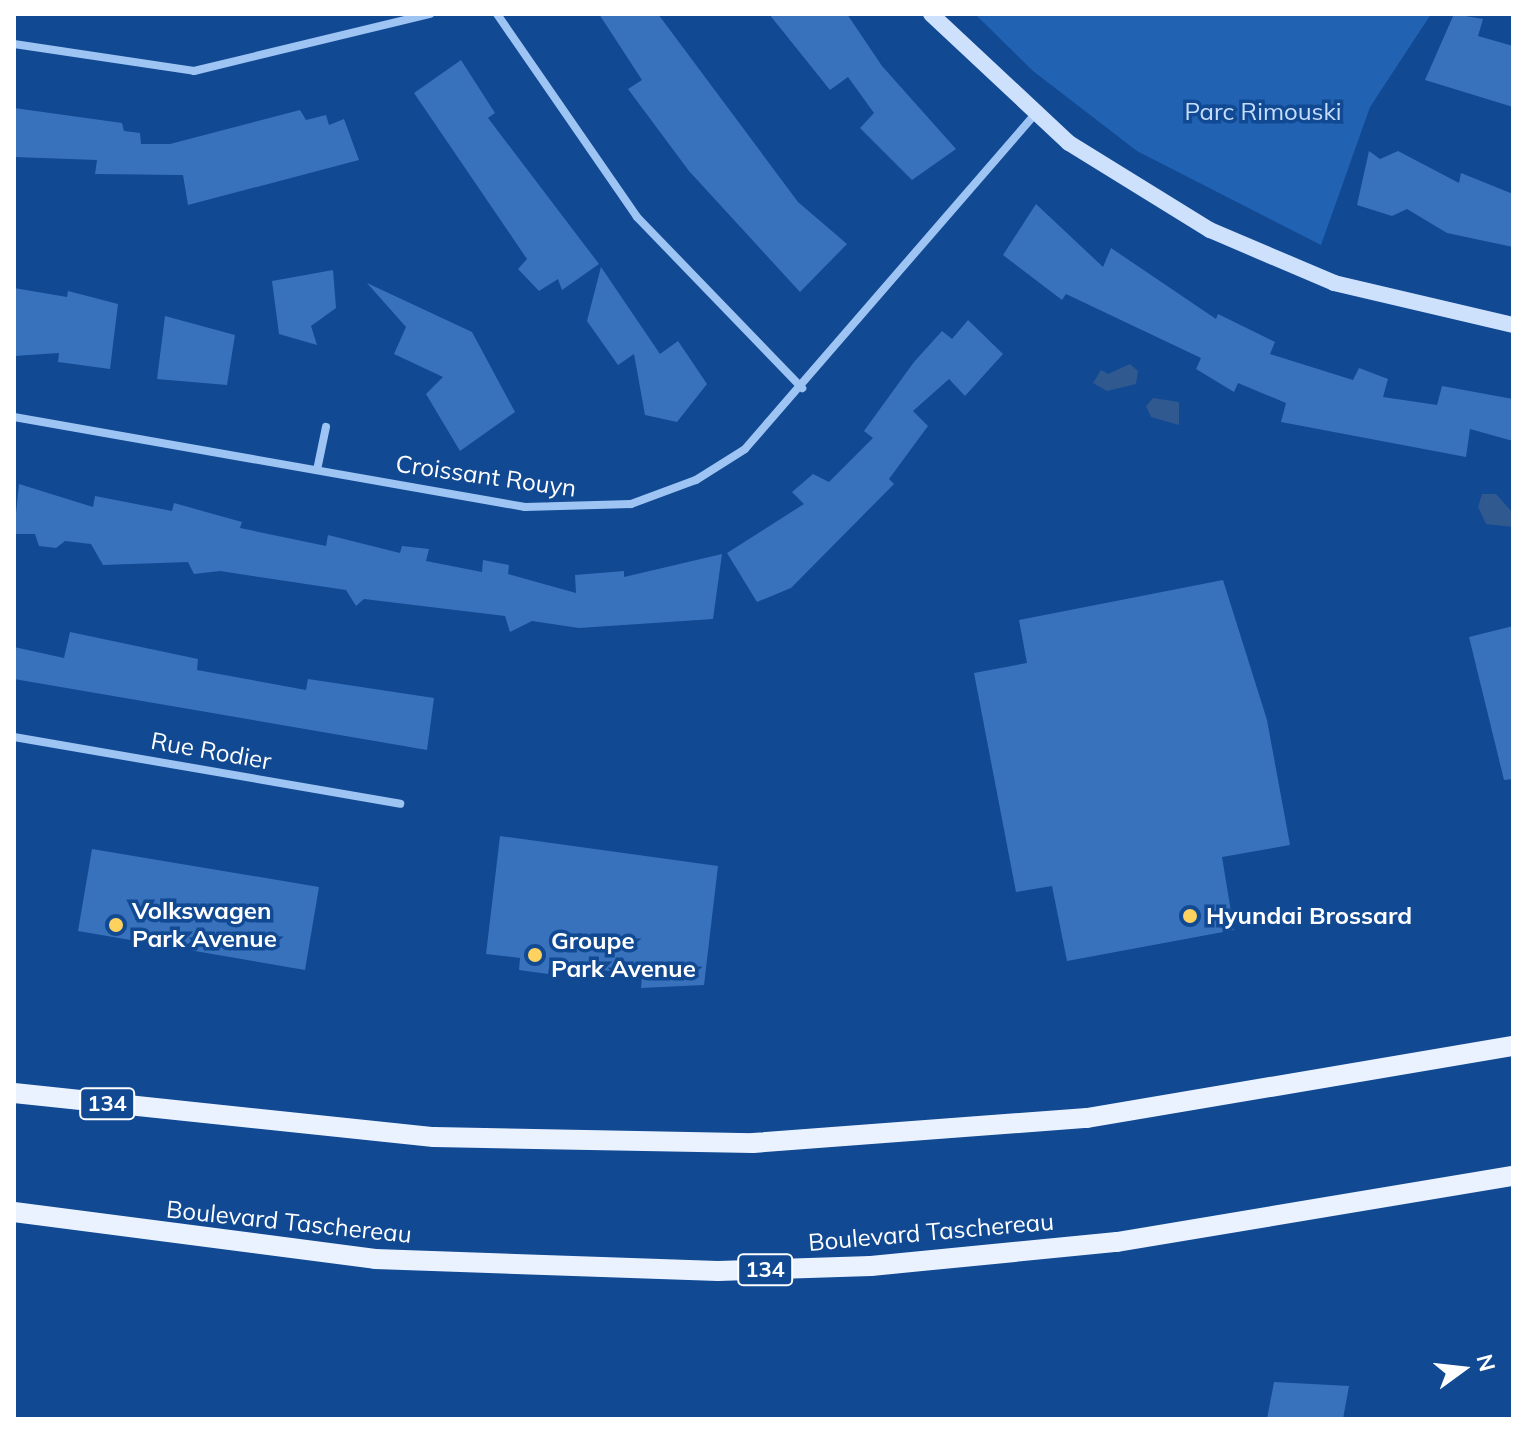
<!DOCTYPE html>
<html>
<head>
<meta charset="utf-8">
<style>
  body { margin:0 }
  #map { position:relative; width:1527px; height:1433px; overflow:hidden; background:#114993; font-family:Mulish,sans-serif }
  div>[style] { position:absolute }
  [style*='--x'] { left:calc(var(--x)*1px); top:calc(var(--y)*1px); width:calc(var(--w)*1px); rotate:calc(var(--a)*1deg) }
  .green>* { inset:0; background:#2262b3 }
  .water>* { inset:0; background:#305990 }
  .building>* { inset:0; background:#3972bc }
  .street>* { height:8px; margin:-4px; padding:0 4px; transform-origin:4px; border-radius:4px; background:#9dc4f3 }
  .secondary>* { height:16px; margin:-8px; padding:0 8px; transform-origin:8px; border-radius:8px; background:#cde1fd }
  .primary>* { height:20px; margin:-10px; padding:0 10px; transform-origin:10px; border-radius:10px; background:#eaf2ff }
  .dots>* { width:22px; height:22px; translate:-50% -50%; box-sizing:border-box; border:4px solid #114993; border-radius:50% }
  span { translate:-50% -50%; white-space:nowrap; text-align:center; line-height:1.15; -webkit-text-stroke:7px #114993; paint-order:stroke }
  .shield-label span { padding:2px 6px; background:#114993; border:2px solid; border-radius:6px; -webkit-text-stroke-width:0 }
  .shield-label { font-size:22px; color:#fff; font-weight:700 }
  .park-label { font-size:24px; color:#c5defd }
  .street-label { font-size:24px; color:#fff }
  .poi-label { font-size:24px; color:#fff; font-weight:700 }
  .left { translate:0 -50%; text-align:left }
  .frame { position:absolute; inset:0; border:16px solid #fff; pointer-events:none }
  .north { position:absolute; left:1423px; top:1329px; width:80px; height:80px; -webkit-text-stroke:6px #114993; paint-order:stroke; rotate:75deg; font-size:22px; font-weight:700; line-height:32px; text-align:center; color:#fff }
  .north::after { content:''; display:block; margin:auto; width:28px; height:36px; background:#fff; clip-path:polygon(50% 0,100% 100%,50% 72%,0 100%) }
</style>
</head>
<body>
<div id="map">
  <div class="green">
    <div style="clip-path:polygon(975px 14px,1431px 14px,1370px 107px,1321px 245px,1137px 151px,1033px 71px)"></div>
  </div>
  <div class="water">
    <div style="clip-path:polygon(1130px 364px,1138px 371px,1136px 384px,1107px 391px,1093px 383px,1101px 370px,1108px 374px)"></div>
    <div style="clip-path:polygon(1153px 398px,1179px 402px,1179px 425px,1151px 417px,1146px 406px)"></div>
    <div style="clip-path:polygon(1482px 494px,1496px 494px,1513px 513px,1513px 527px,1486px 524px,1478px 507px)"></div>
  </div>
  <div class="building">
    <div style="clip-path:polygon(599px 14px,658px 14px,798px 202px,847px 244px,800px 292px,689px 171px,628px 89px,642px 80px)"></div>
    <div style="clip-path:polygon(769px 14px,847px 14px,882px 66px,956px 149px,912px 180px,860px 128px,874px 113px,848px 77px,830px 90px)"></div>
    <div style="clip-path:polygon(1454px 14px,1483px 19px,1478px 36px,1513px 46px,1513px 107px,1425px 80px)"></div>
    <div style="clip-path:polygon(461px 60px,495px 113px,488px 118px,599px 264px,562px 290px,558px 279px,539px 291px,518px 269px,527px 259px,414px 93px)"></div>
    <div style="clip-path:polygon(14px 108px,122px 123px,124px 131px,140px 133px,141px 144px,170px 144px,300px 110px,306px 120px,326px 115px,329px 125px,344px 119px,359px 160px,188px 205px,183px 175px,95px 174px,97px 160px,14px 157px)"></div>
    <div style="clip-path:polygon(1369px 151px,1380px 159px,1398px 151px,1459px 183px,1461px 173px,1513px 194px,1513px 247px,1447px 233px,1407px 209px,1392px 216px,1357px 205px)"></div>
    <div style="clip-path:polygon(1036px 204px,1103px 267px,1111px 248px,1216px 319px,1218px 314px,1275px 342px,1270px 354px,1353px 380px,1359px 368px,1388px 379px,1383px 397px,1437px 405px,1442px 386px,1513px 399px,1513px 441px,1470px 429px,1466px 457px,1281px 422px,1286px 403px,1238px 383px,1234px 392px,1196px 369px,1201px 358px,1066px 294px,1062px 300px,1003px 255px)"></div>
    <div style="clip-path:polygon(601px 267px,660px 354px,678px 341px,707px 384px,677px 422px,645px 415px,634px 354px,618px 365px,587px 321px)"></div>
    <div style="clip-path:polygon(333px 270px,336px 308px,311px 326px,317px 345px,279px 334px,272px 281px)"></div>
    <div style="clip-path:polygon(367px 283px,472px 332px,515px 412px,460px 451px,426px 394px,443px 377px,394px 354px,406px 327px)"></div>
    <div style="clip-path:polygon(14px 288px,67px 297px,68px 291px,118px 304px,110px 369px,58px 362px,59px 353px,14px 356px)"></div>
    <div style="clip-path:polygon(165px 316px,235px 335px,227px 385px,157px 379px)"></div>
    <div style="clip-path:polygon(968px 320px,1003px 354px,965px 396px,949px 379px,913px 411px,928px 426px,889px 479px,894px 484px,791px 588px,757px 602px,727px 553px,804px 504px,792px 492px,813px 474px,829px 482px,873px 438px,864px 431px,914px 362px,942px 331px,952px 339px)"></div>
    <div style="clip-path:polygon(19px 484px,93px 507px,95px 496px,172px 511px,174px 503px,242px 522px,240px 528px,326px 546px,328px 535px,400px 553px,402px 546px,429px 549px,426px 561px,482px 572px,483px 560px,509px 565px,508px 574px,576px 593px,575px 575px,624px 571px,624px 577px,722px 554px,713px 619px,579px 628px,532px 621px,510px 632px,505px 616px,364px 599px,356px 606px,346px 590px,220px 571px,194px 574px,188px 562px,103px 565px,91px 544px,65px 541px,56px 548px,39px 546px,35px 534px,14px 534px)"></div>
    <div style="clip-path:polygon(1223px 580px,1267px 720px,1290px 845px,1222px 857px,1234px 930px,1067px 961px,1052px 886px,1016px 892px,974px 673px,1027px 663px,1019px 620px)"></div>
    <div style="clip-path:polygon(1513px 626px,1513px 779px,1504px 780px,1469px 637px)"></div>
    <div style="clip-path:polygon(70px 632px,198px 659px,197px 670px,306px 690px,308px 679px,434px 698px,427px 750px,14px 679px,14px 647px,64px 658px)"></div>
    <div style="clip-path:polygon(500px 836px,718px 866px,704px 985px,641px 988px,642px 976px,550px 962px,548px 974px,519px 970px,520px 958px,486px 954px)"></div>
    <div style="clip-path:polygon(92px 849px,319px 887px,305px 970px,78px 931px)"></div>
    <div style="clip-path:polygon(1274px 1382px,1349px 1386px,1343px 1419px,1267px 1419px)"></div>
  </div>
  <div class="street">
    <div style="--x:497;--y:14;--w:247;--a:55.4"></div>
    <div style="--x:637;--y:217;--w:238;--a:46"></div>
    <div style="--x:14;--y:44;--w:182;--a:8.5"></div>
    <div style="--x:194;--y:71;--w:243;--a:-13.6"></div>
    <div style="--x:14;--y:417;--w:519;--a:9.99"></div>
    <div style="--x:525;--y:507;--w:106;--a:-1.6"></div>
    <div style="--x:631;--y:504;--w:69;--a:-20.3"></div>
    <div style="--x:696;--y:480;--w:58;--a:-32.3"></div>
    <div style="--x:745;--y:449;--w:442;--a:-49.1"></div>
    <div style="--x:317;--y:470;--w:44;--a:-78.2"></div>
    <div style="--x:14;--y:737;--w:392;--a:9.8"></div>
  </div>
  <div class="secondary">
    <div style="--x:931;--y:14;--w:189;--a:43.1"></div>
    <div style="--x:1069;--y:143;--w:166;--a:31.7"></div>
    <div style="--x:1210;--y:230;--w:135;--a:23.1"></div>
    <div style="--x:1334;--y:283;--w:184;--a:13.2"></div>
  </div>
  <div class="primary">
    <div style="--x:14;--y:1093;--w:422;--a:6"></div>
    <div style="--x:434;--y:1137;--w:319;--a:1.1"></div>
    <div style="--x:753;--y:1143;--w:335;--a:-4.3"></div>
    <div style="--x:1087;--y:1118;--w:432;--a:-9.6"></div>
    <div style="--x:14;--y:1212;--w:364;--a:7.4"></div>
    <div style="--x:375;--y:1259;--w:343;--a:2"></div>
    <div style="--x:718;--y:1271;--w:153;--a:-1.9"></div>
    <div style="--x:871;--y:1266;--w:247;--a:-5.6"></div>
    <div style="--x:1117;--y:1242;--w:401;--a:-9.5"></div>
  </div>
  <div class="dots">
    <div style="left:1190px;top:916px;background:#ffd260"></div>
    <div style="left:116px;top:925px;background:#ffd260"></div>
    <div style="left:535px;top:955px;background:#ffd260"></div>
  </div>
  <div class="shield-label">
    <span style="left:107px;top:1104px">134</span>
    <span style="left:765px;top:1270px">134</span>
  </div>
  <div class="park-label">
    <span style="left:1263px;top:112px">Parc Rimouski</span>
  </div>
  <div class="street-label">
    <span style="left:486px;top:476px;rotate:8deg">Croissant Rouyn</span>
    <span style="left:211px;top:751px;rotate:10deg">Rue Rodier</span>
    <span style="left:289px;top:1222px;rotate:6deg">Boulevard Taschereau</span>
    <span style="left:931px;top:1232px;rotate:-5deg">Boulevard Taschereau</span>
  </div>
  <div class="poi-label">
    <span class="left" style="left:132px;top:925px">Volkswagen<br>Park Avenue</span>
    <span class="left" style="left:1206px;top:916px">Hyundai Brossard</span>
    <span class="left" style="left:551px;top:955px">Groupe<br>Park Avenue</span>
  </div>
  <div class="frame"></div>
  <div class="north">N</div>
</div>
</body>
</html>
